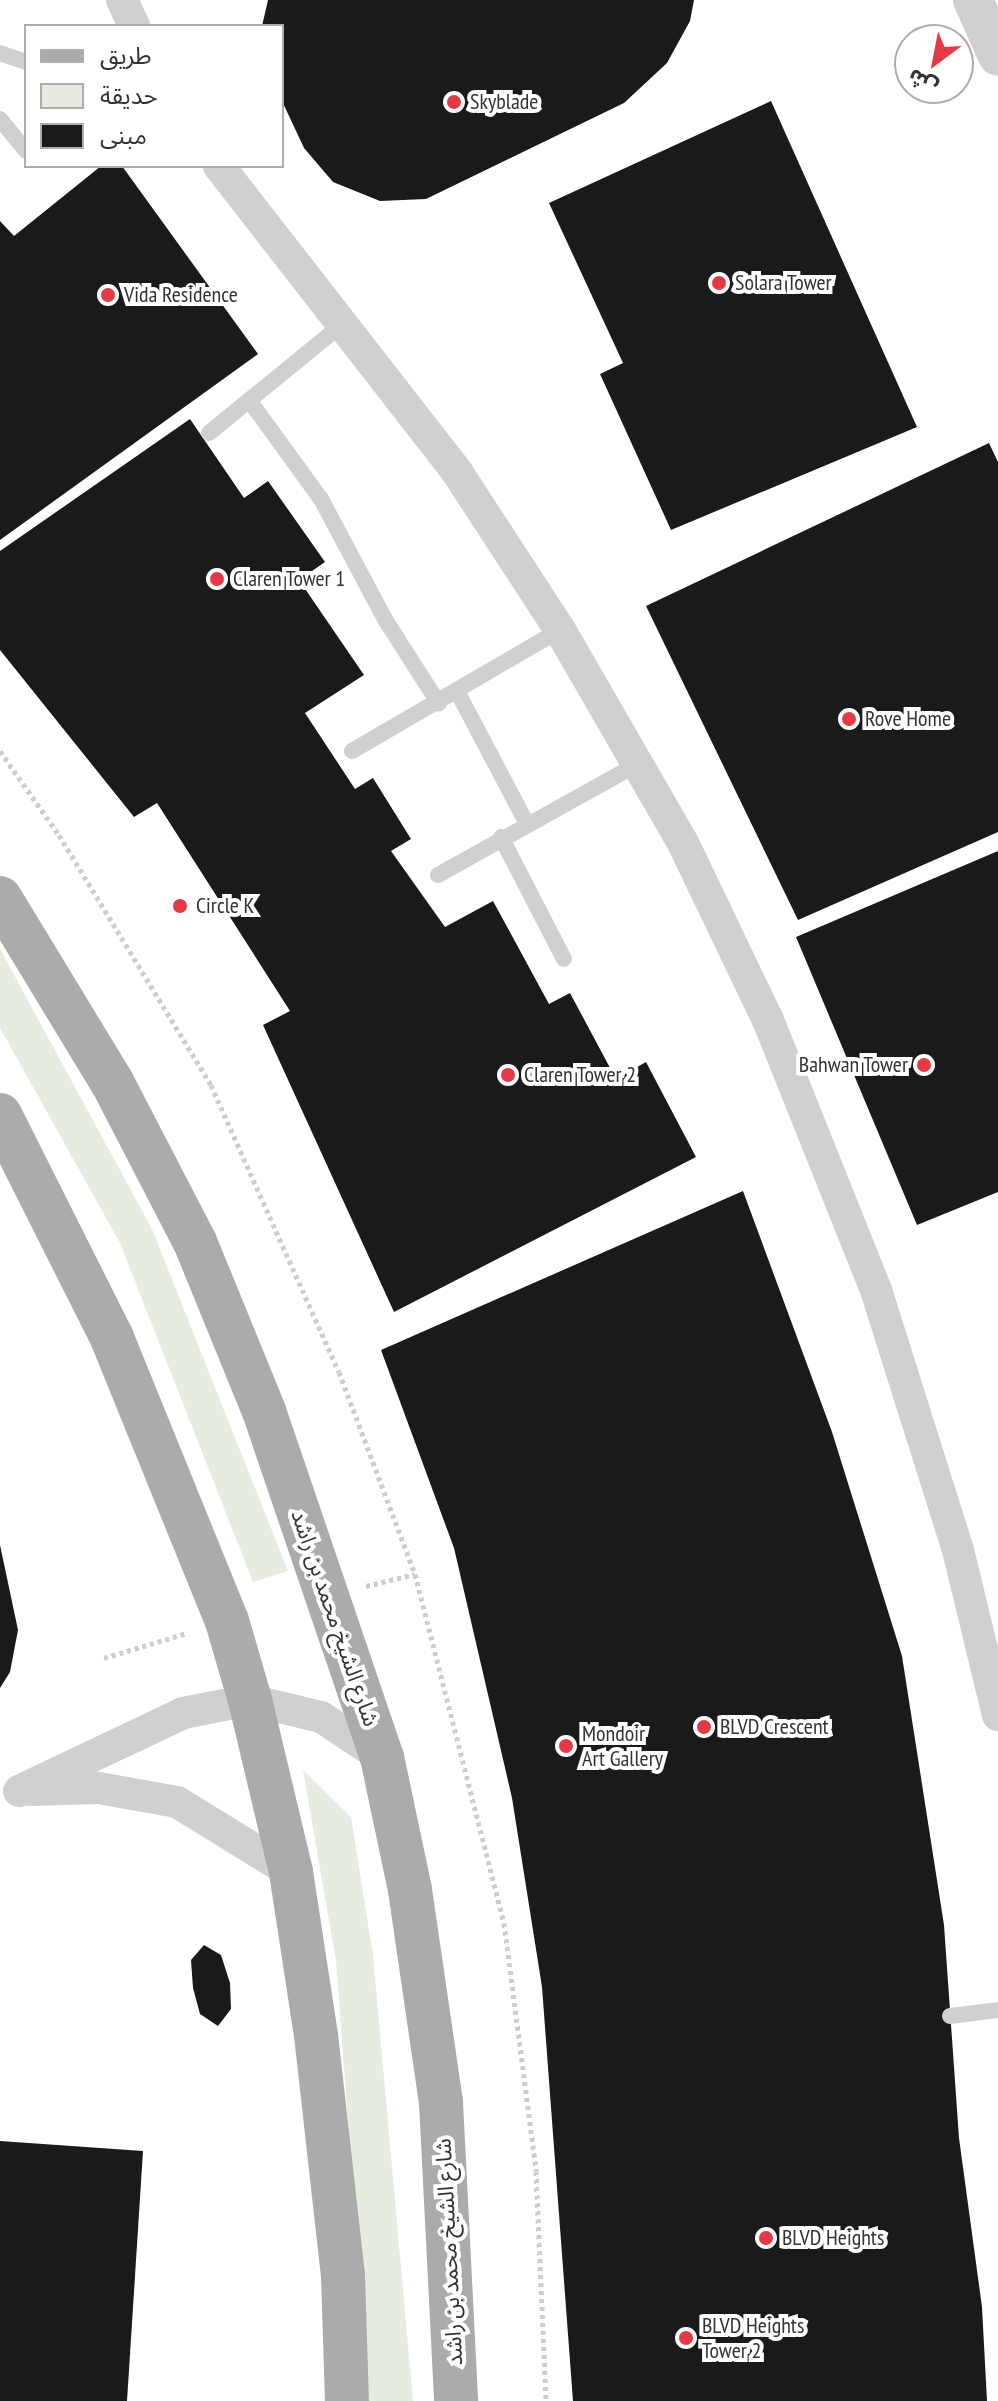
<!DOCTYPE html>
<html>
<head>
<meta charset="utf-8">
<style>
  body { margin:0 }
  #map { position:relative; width:998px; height:2401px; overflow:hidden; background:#fff; font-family:"PT Sans Narrow","Noto Sans Arabic",sans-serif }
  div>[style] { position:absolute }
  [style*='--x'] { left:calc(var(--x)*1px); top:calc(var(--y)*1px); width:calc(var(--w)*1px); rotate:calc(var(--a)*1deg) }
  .green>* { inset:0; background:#e6ecdf }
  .building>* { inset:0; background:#1a1a1a }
  .path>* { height:5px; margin-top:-2.5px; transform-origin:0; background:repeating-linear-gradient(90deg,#cdcdcd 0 4px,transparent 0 8px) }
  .service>* { height:16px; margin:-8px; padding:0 8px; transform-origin:8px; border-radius:8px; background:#d0d0d0 }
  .minor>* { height:32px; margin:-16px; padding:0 16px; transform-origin:16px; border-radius:16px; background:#d0d0d0 }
  .tertiary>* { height:40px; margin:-20px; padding:0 20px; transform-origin:20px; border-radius:20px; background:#d0d0d0 }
  .primary>* { height:44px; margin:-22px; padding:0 22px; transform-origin:22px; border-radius:22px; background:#ababab }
  .dots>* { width:22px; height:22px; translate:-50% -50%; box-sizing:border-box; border:4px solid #fff; border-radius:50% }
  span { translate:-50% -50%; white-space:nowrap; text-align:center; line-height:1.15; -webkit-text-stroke:8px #fff; paint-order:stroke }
  .poi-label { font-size:22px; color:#333 }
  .left { translate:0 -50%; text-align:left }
  .right { translate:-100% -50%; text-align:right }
  .street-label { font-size:22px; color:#333 }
  .legend { position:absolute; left:24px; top:24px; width:260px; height:144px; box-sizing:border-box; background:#fff; border:2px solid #adadad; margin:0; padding:10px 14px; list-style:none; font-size:24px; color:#333 }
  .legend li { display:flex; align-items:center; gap:16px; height:40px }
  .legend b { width:40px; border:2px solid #adadad }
  .north { position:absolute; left:894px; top:24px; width:80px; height:80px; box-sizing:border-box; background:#fff; border:2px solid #adadad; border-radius:50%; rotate:212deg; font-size:22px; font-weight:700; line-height:32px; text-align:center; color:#333 }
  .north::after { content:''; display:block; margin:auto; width:28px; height:36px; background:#e63946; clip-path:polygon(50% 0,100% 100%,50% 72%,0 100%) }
</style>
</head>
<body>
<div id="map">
  <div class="green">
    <div style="clip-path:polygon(0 949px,152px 1229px,288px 1571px,253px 1582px,120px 1243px,0 1028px)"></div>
    <div style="clip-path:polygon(303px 1770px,351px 1817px,373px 1955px,413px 2401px,369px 2401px,336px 1961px)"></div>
  </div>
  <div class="building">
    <div style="clip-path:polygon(268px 0,694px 0,690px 21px,667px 63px,624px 103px,426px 199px,380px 201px,333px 182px,304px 148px,282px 101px,282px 26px,262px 26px)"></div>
    <div style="clip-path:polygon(771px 101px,917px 427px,671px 530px,600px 374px,623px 363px,549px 203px)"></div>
    <div style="clip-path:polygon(101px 166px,122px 166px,258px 354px,0 540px,0 221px,14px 236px)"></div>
    <div style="clip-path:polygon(190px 419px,244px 498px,268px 481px,325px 562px,299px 580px,364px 675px,305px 713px,355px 789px,373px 778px,411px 839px,391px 851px,445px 927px,493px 901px,549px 1004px,570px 993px,616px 1079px,646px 1062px,696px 1157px,394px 1312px,263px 1025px,290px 1011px,157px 803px,134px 817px,0 650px,0 551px)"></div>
    <div style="clip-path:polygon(989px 443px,998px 462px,998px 832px,798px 920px,646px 606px)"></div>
    <div style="clip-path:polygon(998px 851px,998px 1192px,917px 1225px,796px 937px)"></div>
    <div style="clip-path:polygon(743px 1191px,832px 1432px,902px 1656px,944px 1925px,959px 2138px,982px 2307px,987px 2401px,573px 2401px,542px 1987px,512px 1798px,454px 1548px,381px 1350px)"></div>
    <div style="clip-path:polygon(0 1545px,18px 1630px,10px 1672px,0 1688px)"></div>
    <div style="clip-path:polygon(204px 1945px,221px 1955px,230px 1983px,231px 2009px,218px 2026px,200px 2014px,193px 1988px,191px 1960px)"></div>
    <div style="clip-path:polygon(0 2141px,143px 2151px,127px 2401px,0 2401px)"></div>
  </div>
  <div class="path">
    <div style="--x:0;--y:751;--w:103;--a:54.9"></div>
    <div style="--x:59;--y:835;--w:293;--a:58.7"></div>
    <div style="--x:211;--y:1085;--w:314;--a:66"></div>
    <div style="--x:339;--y:1372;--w:216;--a:69.4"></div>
    <div style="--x:415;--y:1574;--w:360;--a:75.7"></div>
    <div style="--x:504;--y:1923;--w:250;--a:82.6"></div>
    <div style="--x:536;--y:2171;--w:230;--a:87.5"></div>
    <div style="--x:366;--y:1586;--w:50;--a:-13.8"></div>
    <div style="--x:104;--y:1658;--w:87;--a:-16.8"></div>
  </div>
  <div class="service">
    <div style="--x:0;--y:53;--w:28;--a:19"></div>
    <div style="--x:0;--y:119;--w:41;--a:50.9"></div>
    <div style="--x:249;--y:400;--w:122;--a:54"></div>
    <div style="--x:321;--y:499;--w:138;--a:62"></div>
    <div style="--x:386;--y:621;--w:98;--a:57.4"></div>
    <div style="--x:209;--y:433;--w:176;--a:-39.2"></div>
    <div style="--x:458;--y:693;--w:146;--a:62.2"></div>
    <div style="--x:352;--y:751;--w:241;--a:-30.2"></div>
    <div style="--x:501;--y:837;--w:137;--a:62.7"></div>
    <div style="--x:438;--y:875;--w:230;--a:-29.1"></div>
    <div style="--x:950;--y:2016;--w:48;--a:-7.1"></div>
  </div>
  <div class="minor">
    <div style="--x:122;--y:0;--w:29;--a:65"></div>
    <div style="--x:219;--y:166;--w:388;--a:52.1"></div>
    <div style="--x:457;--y:472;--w:189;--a:56.9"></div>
    <div style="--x:560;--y:630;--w:248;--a:60"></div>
    <div style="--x:684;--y:845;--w:194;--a:64.4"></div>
    <div style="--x:768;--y:1020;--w:291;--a:68.2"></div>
    <div style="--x:876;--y:1290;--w:273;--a:72.5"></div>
    <div style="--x:958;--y:1550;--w:170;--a:76.4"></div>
    <div style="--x:31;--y:1790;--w:68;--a:-1.7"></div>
    <div style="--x:99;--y:1788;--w:79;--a:10.2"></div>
    <div style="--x:177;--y:1802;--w:134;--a:31.6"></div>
    <div style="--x:19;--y:1791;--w:182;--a:-25.4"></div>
    <div style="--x:183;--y:1713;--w:68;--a:-11"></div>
    <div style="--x:250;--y:1700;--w:73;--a:13.5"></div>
    <div style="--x:321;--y:1717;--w:73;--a:33.3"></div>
  </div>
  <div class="tertiary">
    <div style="--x:973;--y:0;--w:61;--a:65.9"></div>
  </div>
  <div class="primary">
    <div style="--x:0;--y:898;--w:215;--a:58.7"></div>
    <div style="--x:112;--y:1082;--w:180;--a:62.6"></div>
    <div style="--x:195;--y:1242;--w:183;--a:67.8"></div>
    <div style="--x:264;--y:1411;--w:366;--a:71.2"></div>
    <div style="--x:382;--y:1757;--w:136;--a:78.1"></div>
    <div style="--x:410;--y:1890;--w:214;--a:81.7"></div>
    <div style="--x:441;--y:2102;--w:299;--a:87.1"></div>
    <div style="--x:0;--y:1115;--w:250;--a:63.3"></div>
    <div style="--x:112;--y:1338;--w:305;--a:67.9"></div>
    <div style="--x:227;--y:1621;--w:82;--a:73.8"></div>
    <div style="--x:250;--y:1700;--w:177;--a:76.6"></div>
    <div style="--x:291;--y:1872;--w:165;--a:81.3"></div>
    <div style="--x:316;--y:2035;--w:242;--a:83.6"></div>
    <div style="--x:343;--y:2275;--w:126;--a:88.2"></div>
  </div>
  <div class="dots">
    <div style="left:454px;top:102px;background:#e63946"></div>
    <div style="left:719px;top:283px;background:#e63946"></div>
    <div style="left:108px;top:295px;background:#e63946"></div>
    <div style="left:217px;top:579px;background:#e63946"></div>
    <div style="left:849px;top:719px;background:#e63946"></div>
    <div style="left:180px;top:906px;background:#e63946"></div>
    <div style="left:924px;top:1065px;background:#e63946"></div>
    <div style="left:508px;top:1075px;background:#e63946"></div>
    <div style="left:704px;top:1727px;background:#e63946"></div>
    <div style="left:566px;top:1746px;background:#e63946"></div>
    <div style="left:766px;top:2238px;background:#e63946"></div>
    <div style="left:686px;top:2338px;background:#e63946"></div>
  </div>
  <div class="poi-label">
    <span class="left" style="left:470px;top:102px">Skyblade</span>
    <span class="left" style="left:735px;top:283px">Solara Tower</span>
    <span class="left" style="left:124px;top:295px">Vida Residence</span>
    <span class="left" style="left:233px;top:579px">Claren Tower 1</span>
    <span class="left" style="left:865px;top:719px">Rove Home</span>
    <span class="left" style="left:196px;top:906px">Circle K</span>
    <span class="right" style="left:908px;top:1065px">Bahwan Tower</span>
    <span class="left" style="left:524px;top:1075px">Claren Tower 2</span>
    <span class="left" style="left:720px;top:1727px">BLVD Crescent</span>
    <span class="left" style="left:582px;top:1746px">Mondoir<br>Art Gallery</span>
    <span class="left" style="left:782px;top:2238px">BLVD Heights</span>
    <span class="left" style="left:702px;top:2338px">BLVD Heights<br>Tower 2</span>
  </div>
  <div class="street-label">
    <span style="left:335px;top:1618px;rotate:71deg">شارع الشيخ محمد بن راشد</span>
    <span style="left:449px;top:2252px;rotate:-93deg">شارع الشيخ محمد بن راشد</span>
  </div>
  <ul class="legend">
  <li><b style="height:10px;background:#ababab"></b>طريق</li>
  <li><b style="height:22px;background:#e6ecdf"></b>حديقة</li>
  <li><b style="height:22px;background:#1a1a1a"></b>مبنى</li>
  </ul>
  <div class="north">ش</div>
</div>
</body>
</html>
